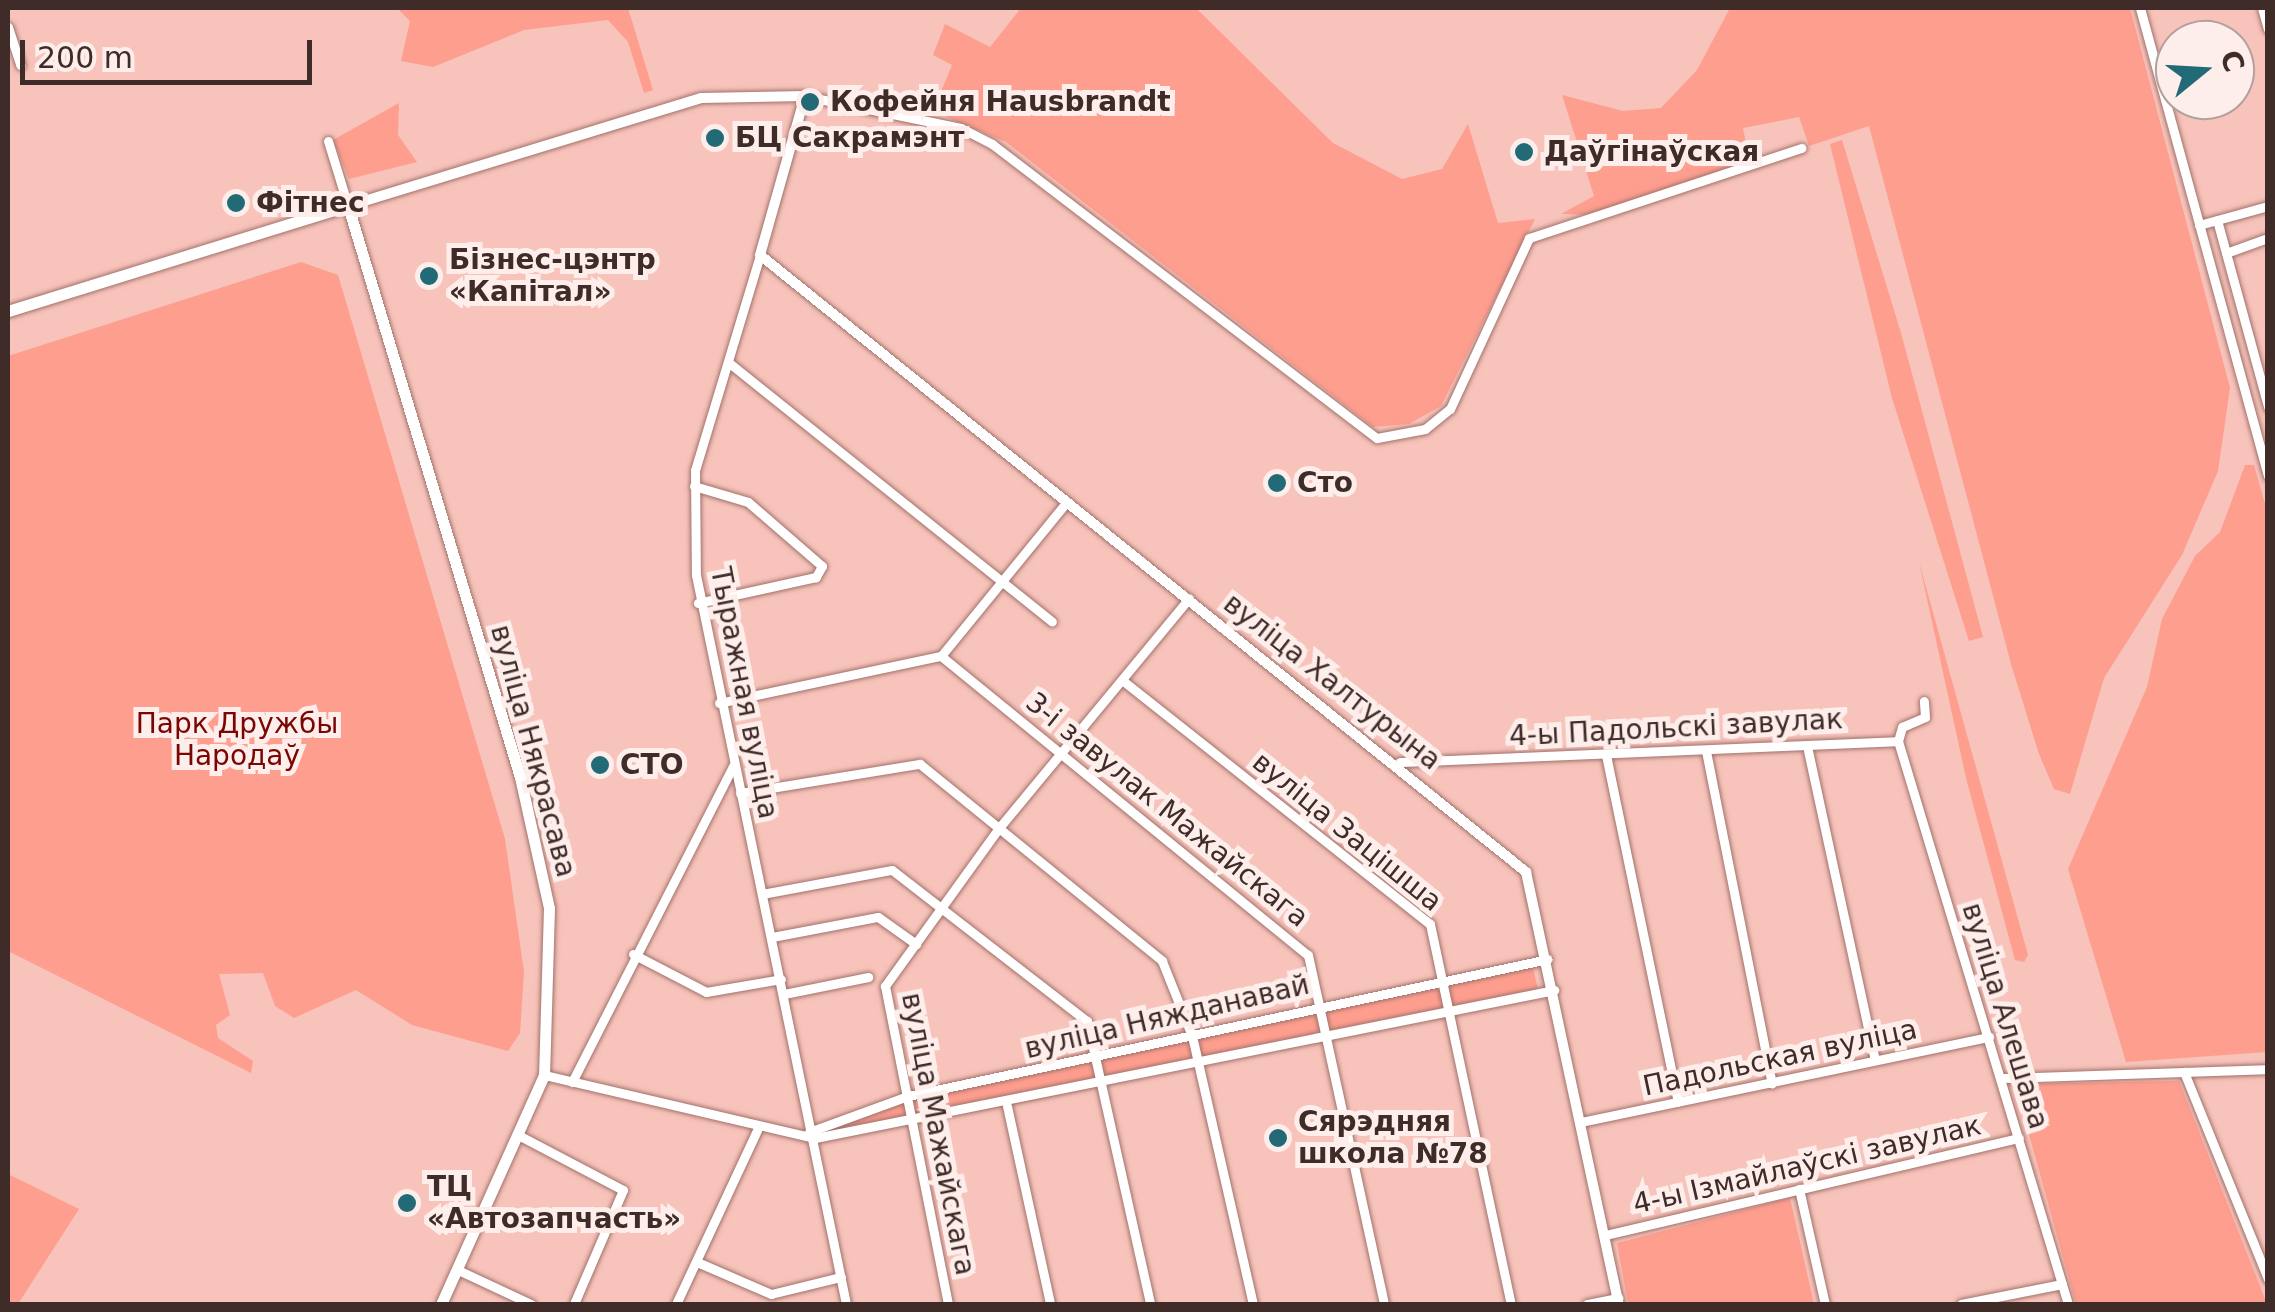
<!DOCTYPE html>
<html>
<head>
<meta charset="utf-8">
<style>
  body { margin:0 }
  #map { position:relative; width:2275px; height:1312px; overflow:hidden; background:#f7c3ba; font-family:"DejaVu Sans",sans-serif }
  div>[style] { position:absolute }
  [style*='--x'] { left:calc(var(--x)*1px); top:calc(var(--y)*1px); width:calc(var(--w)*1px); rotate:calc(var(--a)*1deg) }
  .green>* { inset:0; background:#fe9e8f }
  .roads { filter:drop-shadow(0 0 2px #a1726b) drop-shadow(0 0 2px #a1726b) }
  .minor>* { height:9px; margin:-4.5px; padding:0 4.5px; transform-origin:4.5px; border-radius:4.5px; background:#fff }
  .tertiary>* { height:10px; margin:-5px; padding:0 5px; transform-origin:5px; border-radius:5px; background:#fff }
  .secondary>* { height:11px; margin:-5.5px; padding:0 5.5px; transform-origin:5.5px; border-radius:5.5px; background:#fff }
  .dots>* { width:28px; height:28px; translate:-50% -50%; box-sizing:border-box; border:5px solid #feeeeb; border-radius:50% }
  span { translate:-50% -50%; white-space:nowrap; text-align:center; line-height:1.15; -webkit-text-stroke:10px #feeeeb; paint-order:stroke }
  .poi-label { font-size:28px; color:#3f2c28; font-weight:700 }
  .left { translate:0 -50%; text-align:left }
  .street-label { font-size:28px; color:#3f2c28 }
  .park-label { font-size:28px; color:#790602 }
  .frame { position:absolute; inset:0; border:10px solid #3f2c28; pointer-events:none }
  .north { position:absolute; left:2155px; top:20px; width:100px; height:100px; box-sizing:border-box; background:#feeeeb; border:2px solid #b2a09d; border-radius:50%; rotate:72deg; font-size:28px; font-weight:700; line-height:40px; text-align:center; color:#3f2c28 }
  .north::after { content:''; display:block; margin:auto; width:35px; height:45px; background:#216a76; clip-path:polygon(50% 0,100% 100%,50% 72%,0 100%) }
  .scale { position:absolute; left:20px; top:40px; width:292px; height:45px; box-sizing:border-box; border:5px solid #3f2c28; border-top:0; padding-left:12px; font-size:30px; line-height:35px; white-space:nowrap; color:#3f2c28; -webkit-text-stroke:8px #feeeeb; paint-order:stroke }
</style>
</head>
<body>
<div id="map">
  <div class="green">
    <div style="clip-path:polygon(397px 8px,628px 8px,653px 90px,644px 93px,628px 42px,608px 20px,524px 30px,433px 67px,401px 61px,410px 21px)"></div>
    <div style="clip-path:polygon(1021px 8px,1196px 8px,1333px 143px,1402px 179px,1442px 169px,1468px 124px,1498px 223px,1535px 219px,1441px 406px,1409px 424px,1373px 427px,1006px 142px,933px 111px,952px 65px,933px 55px,945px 24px,990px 47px)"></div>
    <div style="clip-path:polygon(1730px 8px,2130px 8px,2230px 388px,2218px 471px,2182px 555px,2104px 678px,2070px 794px,2054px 789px,2039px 754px,2011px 664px,1869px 126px,1809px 146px,1799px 117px,1743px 128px,1750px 164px,1600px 215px,1561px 214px,1594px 196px,1562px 95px,1623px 111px,1661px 108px,1697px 70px)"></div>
    <div style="clip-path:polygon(399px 103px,398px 135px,417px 162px,349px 179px,333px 140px)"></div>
    <div style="clip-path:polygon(1842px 140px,1901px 333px,1983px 637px,1969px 641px,1892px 398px,1830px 144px)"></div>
    <div style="clip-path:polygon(301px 262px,338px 275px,505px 839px,524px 972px,520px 1033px,508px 1051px,412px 1025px,356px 990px,294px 1018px,275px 1006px,263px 973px,219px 974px,230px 1015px,216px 1025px,218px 1038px,253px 1061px,251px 1073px,8px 951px,8px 356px)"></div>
    <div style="clip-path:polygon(2245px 465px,2254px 465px,2268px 514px,2267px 1052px,2126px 1062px,2068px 869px,2147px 687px,2162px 619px,2195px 556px,2220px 532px)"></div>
    <div style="clip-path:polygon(1919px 562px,2028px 955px,2024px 962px,2015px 960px,1966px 778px)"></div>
    <div style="clip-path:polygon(1532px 963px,1539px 994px,1007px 1106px,820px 1138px,817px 1126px,908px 1096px)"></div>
    <div style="clip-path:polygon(2179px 1081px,2267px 1304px,2076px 1304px,2015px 1084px)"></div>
    <div style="clip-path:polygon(8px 1174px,79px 1209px,18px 1304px,8px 1304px)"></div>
    <div style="clip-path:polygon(1790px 1198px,1814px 1304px,1628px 1304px,1617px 1243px)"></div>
  </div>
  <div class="roads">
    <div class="minor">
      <div style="--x:2140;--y:8;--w:485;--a:74.7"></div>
      <div style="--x:2262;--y:8;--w:22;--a:74"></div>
      <div style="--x:8;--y:27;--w:40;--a:72"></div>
      <div style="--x:805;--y:96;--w:159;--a:11.6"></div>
      <div style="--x:961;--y:128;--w:35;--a:27"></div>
      <div style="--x:992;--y:144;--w:484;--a:37.4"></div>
      <div style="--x:1377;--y:438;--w:49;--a:-10.6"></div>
      <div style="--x:1425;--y:429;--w:32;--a:-39"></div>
      <div style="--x:1450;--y:409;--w:188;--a:-65.2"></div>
      <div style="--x:1529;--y:238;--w:287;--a:-18.3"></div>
      <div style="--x:328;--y:141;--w:68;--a:72.9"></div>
      <div style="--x:2217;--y:220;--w:194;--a:74.7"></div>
      <div style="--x:2199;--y:225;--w:72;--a:-15.4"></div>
      <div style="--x:2226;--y:253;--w:45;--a:-19.7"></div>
      <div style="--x:760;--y:255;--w:225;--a:106.8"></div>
      <div style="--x:695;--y:470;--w:105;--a:89.5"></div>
      <div style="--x:696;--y:575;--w:744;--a:78.37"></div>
      <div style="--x:728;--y:362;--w:415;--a:38.7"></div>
      <div style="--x:694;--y:486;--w:56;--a:16.5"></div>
      <div style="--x:748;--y:502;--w:98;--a:40.9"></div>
      <div style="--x:822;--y:566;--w:13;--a:119"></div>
      <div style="--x:816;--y:577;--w:121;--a:167.6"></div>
      <div style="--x:941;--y:656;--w:473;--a:39.2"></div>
      <div style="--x:1308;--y:955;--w:357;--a:77.7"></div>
      <div style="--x:941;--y:656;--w:196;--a:-50.8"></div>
      <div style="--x:1122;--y:680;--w:393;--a:38.4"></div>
      <div style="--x:1430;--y:924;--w:389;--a:78"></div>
      <div style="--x:719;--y:703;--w:227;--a:-12"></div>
      <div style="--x:1898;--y:741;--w:588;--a:73.2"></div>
      <div style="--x:1898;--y:741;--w:15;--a:-74"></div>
      <div style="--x:1902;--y:727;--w:25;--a:-23"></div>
      <div style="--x:1925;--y:717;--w:16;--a:-94"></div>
      <div style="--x:1807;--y:746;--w:321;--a:77.8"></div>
      <div style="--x:1706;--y:751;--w:339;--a:78.8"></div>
      <div style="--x:1606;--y:755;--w:354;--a:78.3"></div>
      <div style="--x:1400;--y:762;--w:498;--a:-2.4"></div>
      <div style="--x:740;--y:793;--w:182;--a:-9.2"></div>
      <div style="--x:920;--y:764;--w:312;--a:39.1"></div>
      <div style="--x:1162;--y:961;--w:81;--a:68.2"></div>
      <div style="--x:1192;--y:1036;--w:275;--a:77.2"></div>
      <div style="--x:762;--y:894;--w:132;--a:-10.5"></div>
      <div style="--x:892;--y:870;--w:247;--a:37.8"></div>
      <div style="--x:1087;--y:1021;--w:290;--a:77.4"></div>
      <div style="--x:772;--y:937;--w:108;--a:-10.7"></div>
      <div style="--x:878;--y:917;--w:47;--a:35.4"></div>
      <div style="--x:633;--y:954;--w:82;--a:27.5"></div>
      <div style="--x:706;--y:992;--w:76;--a:-9.8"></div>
      <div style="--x:784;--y:994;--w:86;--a:-11.4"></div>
      <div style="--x:2184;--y:1072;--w:223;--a:67.9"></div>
      <div style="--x:544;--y:1075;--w:278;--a:13.1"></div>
      <div style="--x:815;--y:1138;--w:754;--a:-11.32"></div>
      <div style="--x:2002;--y:1078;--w:266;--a:-1.9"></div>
      <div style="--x:572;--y:1082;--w:355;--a:-63"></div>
      <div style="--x:1007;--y:1106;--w:203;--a:77.7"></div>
      <div style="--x:1581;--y:1122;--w:417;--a:-11.8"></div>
      <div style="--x:809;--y:1132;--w:105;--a:-20"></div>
      <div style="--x:908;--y:1096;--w:654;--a:-12.08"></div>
      <div style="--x:522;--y:1137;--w:114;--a:27.7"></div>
      <div style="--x:623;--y:1190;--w:124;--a:113.3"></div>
      <div style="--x:1799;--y:1189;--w:118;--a:77.3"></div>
      <div style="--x:1605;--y:1235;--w:425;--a:-13.2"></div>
      <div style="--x:697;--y:1262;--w:81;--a:23.4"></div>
      <div style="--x:771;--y:1294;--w:72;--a:-13.7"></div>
      <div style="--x:458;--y:1270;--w:81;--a:25"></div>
      <div style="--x:676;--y:1304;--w:192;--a:-65"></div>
      <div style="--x:948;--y:1304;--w:324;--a:-101.2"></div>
      <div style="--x:885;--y:986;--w:195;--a:-54.2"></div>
      <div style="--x:999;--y:828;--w:298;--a:-50.4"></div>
      <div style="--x:1587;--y:1304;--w:32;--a:-11"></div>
      <div style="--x:1961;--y:1304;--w:103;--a:-11.2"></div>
    </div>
    <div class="tertiary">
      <div style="--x:348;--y:206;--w:369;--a:-17"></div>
      <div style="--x:701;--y:98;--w:104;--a:-1.1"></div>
      <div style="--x:805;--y:96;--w:165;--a:105.8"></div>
      <div style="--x:760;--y:255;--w:984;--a:38.85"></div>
      <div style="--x:1526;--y:872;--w:442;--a:77.9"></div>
    </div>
    <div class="secondary">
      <div style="--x:8;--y:311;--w:356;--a:-17.2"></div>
      <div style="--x:348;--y:206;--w:596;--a:73.24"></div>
      <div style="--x:520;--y:777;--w:134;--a:77.5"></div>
      <div style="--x:549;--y:908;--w:167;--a:91.7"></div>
      <div style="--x:544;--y:1075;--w:251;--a:114.2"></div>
    </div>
  </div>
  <div class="dots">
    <div style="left:810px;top:102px;background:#216a76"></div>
    <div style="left:715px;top:138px;background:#216a76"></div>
    <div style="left:1524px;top:152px;background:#216a76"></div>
    <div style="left:236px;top:203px;background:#216a76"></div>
    <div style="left:429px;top:276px;background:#216a76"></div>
    <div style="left:1277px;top:483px;background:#216a76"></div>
    <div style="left:600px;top:765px;background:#216a76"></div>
    <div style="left:1278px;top:1138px;background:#216a76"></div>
    <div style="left:407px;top:1203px;background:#216a76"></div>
  </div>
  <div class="poi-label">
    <span class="left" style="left:830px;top:102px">Кофейня Hausbrandt</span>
    <span class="left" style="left:735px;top:138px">БЦ Сакрамэнт</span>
    <span class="left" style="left:1544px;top:152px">Даўгінаўская</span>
    <span class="left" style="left:256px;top:203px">Фітнес</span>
    <span class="left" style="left:449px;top:276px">Бізнес-цэнтр<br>«Капітал»</span>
    <span class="left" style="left:1297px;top:483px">Сто</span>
    <span class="left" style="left:620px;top:765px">СТО</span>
    <span class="left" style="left:1298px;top:1138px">Сярэдняя<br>школа №78</span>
    <span class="left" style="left:427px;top:1203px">ТЦ<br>«Автозапчасть»</span>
  </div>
  <div class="street-label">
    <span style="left:1332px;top:682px;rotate:38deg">вуліца Халтурына</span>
    <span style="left:744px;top:693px;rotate:79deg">Тыражная вуліца</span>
    <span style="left:1676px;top:728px;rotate:-3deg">4-ы Падольскі завулак</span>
    <span style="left:533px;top:751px;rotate:75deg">вуліца Някрасава</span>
    <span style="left:1167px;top:810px;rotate:39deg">3-і завулак Мажайскага</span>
    <span style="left:1347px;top:832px;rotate:39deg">вуліца Зацішша</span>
    <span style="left:2005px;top:1016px;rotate:73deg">вуліца Алешава</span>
    <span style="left:1167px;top:1017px;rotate:-13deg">вуліца Няжданавай</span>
    <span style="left:1780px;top:1058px;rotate:-12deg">Падольская вуліца</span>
    <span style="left:938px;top:1134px;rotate:79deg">вуліца Мажайскага</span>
    <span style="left:1807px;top:1165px;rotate:-13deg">4-ы Ізмайлаўскі завулак</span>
  </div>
  <div class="park-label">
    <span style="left:237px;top:740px">Парк Дружбы<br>Народаў</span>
  </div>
  <div class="frame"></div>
  <div class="north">С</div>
  <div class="scale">200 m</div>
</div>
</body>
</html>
